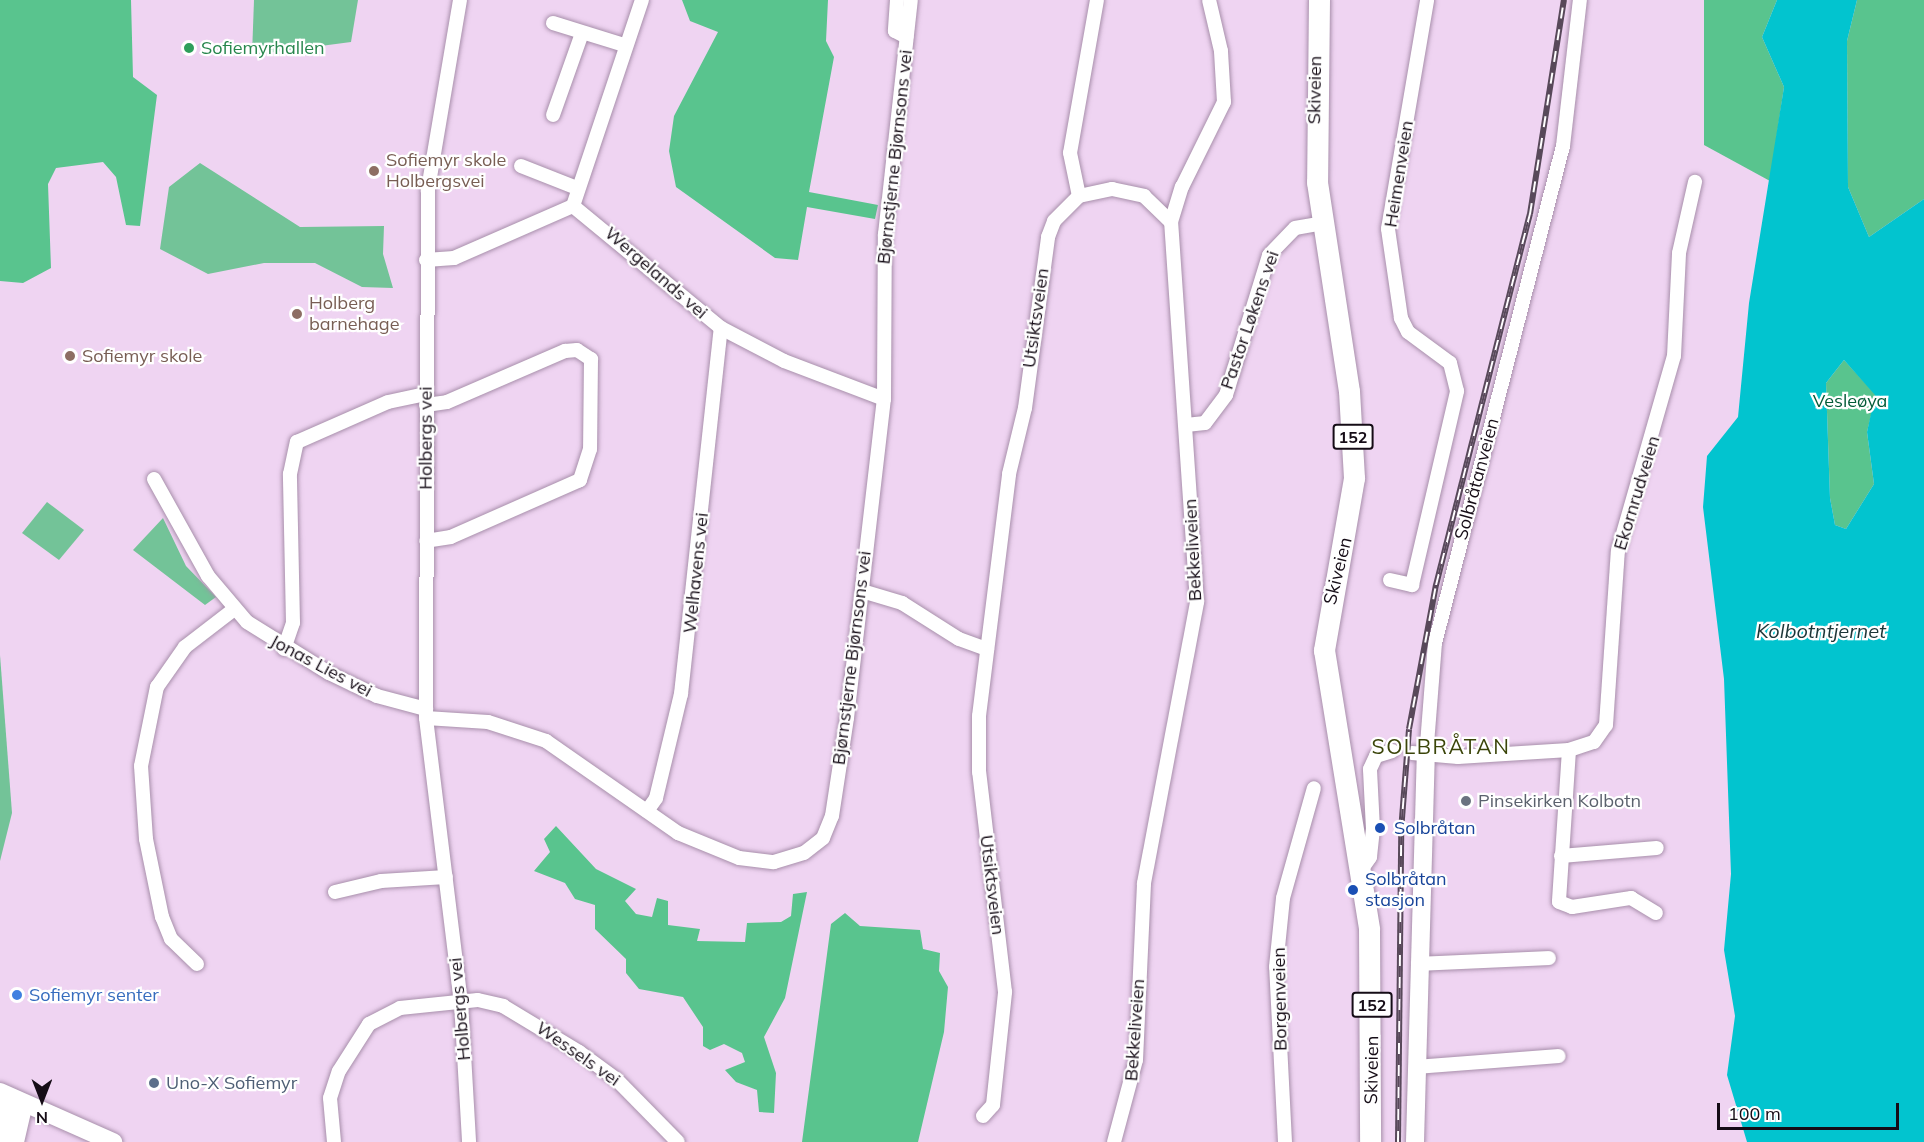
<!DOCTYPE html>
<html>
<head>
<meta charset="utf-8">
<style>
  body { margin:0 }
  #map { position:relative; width:1924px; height:1142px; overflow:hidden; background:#efd4f2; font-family:Mulish,sans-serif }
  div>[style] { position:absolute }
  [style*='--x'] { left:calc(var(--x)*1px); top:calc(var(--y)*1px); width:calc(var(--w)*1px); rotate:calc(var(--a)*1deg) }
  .green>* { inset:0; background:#73c398 }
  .forest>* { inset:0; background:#59c48e }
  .water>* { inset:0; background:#02c4cf }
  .roads { filter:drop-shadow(0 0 2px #a88fab) drop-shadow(0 0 2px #a88fab) }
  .street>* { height:14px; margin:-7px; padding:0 7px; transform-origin:7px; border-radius:7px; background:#fff }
  .secondary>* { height:18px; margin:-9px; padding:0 9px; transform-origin:9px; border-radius:9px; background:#fff }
  .primary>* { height:21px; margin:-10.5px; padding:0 10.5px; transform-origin:10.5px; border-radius:10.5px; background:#fff }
  .rail>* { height:6px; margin-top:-3px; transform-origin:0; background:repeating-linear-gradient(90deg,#fff 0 11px,#58495a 0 22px); box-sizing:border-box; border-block:2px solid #58495a }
  .dots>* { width:16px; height:16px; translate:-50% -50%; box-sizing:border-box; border:3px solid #fff; border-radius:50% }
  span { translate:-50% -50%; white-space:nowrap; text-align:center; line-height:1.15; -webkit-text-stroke:4.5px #fff; paint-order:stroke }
  .shield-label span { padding:2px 4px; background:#fff; border:2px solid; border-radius:4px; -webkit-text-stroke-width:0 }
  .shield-label { font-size:16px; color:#150c16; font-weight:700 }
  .leisure-label { font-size:18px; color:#27864d }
  .left { translate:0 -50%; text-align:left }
  .street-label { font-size:18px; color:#150c16 }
  .education-label { font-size:18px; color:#785e54 }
  .park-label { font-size:18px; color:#045c39 }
  .worship-label { font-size:18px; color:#5b616d }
  .transit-label { font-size:18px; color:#164399 }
  .shop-label { font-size:18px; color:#366cbe }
  .service-label { font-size:18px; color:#4e5e75 }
  .water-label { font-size:20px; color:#1d3638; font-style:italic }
  .quarter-label { font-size:21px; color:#3b450a; letter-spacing:1.5px }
  .north { position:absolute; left:12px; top:1070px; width:60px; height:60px; -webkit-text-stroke:4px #fff; paint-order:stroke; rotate:180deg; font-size:16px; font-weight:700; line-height:24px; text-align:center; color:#150c16 }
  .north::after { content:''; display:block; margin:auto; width:21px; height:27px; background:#150c16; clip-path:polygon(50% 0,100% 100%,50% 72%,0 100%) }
  .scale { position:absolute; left:1717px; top:1103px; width:182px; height:27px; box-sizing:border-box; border:3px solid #150c16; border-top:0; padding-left:8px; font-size:18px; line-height:21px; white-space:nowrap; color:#150c16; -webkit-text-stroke:4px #fff; paint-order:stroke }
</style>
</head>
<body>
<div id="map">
  <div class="green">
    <div style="clip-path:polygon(254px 0,358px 0,351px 42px,252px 55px)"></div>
    <div style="clip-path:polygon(200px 163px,300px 227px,384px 226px,383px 254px,393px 288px,362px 287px,315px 263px,264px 263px,208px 274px,160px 249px,169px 187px)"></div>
    <div style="clip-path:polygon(47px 502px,84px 530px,59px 560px,22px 533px)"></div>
    <div style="clip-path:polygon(163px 518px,186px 566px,216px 597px,205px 605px,133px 550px)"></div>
    <div style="clip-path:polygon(0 655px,12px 813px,0 861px)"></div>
  </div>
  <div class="forest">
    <div style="clip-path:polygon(0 0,131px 0,133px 77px,157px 95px,140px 226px,126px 225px,116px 177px,103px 162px,56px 168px,48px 184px,51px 268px,23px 283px,0 281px)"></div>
    <div style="clip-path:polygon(682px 0,828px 0,826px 41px,834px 57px,809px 192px,878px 205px,875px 219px,807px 207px,798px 260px,775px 258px,676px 187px,669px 151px,674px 116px,718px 32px,690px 21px)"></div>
    <div style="clip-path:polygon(1704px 0,1777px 0,1762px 37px,1784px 87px,1770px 181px,1704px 145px)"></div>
    <div style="clip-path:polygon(1857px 0,1924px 0,1924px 199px,1869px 237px,1848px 187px,1847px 41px)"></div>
    <div style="clip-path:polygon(1844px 360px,1876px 395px,1867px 432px,1874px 484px,1846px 529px,1835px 525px,1830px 498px,1826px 383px)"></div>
    <div style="clip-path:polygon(556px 826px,596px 869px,636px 889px,625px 901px,636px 914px,652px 917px,657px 898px,668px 901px,668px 925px,700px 929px,697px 941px,745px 942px,747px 923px,781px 922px,791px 916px,793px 894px,807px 892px,785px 998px,764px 1037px,776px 1073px,774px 1113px,759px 1112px,757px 1090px,736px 1082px,725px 1070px,745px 1062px,742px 1053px,724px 1044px,710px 1050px,703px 1046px,703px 1027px,683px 997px,639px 989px,626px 973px,626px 959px,595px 929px,595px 905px,575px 899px,565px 883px,534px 871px,550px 852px,544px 839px)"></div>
    <div style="clip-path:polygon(845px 913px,860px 926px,920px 930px,923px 949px,940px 953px,939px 971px,948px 987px,944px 1032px,918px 1142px,802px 1142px,831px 924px)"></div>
  </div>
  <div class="water">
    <div style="clip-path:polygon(evenodd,1777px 0,1857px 0,1847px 41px,1848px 187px,1869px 237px,1924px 199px,1924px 1142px,1747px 1142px,1727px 1075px,1735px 1016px,1724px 950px,1731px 874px,1724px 679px,1703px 507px,1707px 456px,1738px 417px,1749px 303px,1784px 87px,1762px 37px,1777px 0,1844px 360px,1875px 395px,1867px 432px,1874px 484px,1846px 529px,1835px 525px,1830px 498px,1826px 383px,1844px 360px)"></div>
  </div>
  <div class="roads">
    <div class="street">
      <div style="--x:460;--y:0;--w:193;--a:99.6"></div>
      <div style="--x:428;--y:190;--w:528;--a:90.22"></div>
      <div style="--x:426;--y:718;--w:286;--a:83"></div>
      <div style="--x:461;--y:1002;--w:140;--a:86.7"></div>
      <div style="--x:897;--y:0;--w:31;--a:94"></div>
      <div style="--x:895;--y:31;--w:13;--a:27"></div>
      <div style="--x:553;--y:23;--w:74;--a:17.2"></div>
      <div style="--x:553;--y:115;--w:87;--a:-70.5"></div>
      <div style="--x:521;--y:166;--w:60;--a:21.4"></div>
      <div style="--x:1079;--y:196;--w:44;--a:-101.8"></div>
      <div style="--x:1070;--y:153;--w:155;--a:-80"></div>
      <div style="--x:573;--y:206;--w:217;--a:-71.5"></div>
      <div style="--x:426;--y:260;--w:28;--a:-4"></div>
      <div style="--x:454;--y:258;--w:130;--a:-23.6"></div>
      <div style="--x:573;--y:206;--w:192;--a:39.5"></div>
      <div style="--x:721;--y:328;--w:71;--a:27.6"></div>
      <div style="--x:784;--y:361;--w:107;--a:20.8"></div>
      <div style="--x:426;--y:405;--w:21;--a:-8"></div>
      <div style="--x:447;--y:402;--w:129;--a:-23.4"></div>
      <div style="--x:565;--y:351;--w:12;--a:-5"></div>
      <div style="--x:577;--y:350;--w:17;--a:33"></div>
      <div style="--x:591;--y:359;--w:90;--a:90.6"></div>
      <div style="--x:590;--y:449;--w:33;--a:108"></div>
      <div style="--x:580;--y:480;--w:141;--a:156.2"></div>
      <div style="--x:451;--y:537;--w:25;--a:171"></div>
      <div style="--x:1186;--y:425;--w:19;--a:-6"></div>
      <div style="--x:1205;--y:423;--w:35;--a:-53"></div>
      <div style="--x:1226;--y:395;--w:146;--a:-72.9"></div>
      <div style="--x:1269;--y:255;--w:37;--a:-46"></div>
      <div style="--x:1295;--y:228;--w:27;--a:-10"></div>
      <div style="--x:154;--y:479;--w:111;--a:60.9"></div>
      <div style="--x:208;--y:576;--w:60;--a:49.7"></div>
      <div style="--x:247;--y:622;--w:97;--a:31.9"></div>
      <div style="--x:329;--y:673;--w:53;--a:25.6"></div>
      <div style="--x:377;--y:696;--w:51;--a:14.9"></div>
      <div style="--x:1390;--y:580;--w:23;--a:13"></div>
      <div style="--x:1412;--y:585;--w:199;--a:-76.9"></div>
      <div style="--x:1457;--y:391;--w:29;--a:-104"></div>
      <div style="--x:1450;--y:363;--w:52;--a:-143.6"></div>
      <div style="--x:1408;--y:332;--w:16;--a:-117"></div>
      <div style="--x:1401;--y:318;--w:90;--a:-98.3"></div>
      <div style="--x:1388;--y:229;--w:232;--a:-80.3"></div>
      <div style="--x:862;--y:591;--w:42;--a:16.7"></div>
      <div style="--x:902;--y:603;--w:67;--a:32.3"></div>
      <div style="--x:959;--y:639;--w:30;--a:20"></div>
      <div style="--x:284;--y:649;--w:28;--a:-71"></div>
      <div style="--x:293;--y:623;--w:149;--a:-91.2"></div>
      <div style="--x:290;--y:474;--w:33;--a:-78"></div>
      <div style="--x:297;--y:442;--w:99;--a:-23.7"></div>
      <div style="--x:388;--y:402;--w:39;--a:-12"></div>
      <div style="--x:426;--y:718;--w:62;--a:3.7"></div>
      <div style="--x:488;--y:722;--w:61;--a:18.1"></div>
      <div style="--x:546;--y:741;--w:161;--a:34.9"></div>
      <div style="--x:678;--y:833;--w:66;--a:22.3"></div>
      <div style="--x:739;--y:858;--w:35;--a:7"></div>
      <div style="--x:774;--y:862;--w:31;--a:-17"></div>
      <div style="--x:804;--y:853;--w:24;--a:-38"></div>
      <div style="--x:823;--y:838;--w:24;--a:-68"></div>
      <div style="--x:832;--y:816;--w:99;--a:-81.3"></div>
      <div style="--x:847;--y:718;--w:321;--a:-83.4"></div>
      <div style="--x:884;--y:399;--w:165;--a:-89.7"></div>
      <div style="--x:885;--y:234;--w:235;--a:-83.7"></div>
      <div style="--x:1569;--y:750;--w:152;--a:93.8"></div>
      <div style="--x:1559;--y:902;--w:14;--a:21"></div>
      <div style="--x:1572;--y:907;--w:60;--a:-8.7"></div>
      <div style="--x:1631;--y:898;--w:29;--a:31"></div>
      <div style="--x:1412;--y:753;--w:46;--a:5"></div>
      <div style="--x:1458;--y:757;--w:111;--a:-3.6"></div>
      <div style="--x:1569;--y:750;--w:26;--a:-18"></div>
      <div style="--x:1594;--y:742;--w:21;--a:-55"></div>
      <div style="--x:1606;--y:725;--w:174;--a:-86.1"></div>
      <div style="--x:1618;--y:551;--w:203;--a:-74"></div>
      <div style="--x:1674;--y:356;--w:103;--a:-87.2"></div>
      <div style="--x:1679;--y:253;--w:73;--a:-77.3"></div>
      <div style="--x:1426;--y:757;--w:114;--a:-85.5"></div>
      <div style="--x:1435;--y:643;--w:513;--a:-75.56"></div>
      <div style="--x:1563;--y:146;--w:147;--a:-83.4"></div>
      <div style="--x:647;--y:811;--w:16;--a:-55"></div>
      <div style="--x:656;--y:798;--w:107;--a:-76.5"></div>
      <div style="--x:681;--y:694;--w:368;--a:-83.8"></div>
      <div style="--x:1561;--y:856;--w:96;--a:-4.8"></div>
      <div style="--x:1361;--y:870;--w:16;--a:-55"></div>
      <div style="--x:1370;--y:857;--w:28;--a:-84"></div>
      <div style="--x:1373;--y:829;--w:60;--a:-92.9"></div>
      <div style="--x:1370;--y:769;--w:14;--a:-65"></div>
      <div style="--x:1376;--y:756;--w:17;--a:-17"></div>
      <div style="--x:335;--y:892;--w:47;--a:-13.4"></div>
      <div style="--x:381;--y:881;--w:65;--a:-3.5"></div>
      <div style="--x:197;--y:964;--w:36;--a:-136"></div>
      <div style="--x:171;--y:939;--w:24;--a:-112"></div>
      <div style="--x:162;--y:917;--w:80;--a:-101.6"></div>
      <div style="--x:146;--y:839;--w:73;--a:-93.9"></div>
      <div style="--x:141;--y:766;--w:81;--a:-78.6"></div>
      <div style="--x:157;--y:687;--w:49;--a:-55"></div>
      <div style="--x:185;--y:647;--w:61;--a:-37.6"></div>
      <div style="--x:1418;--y:964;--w:131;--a:-2.6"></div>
      <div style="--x:1416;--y:1067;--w:143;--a:-4.4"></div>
      <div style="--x:983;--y:1116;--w:15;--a:-48"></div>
      <div style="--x:993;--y:1105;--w:114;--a:-83.9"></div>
      <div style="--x:1005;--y:992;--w:222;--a:-96.7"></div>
      <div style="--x:979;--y:772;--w:56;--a:-90"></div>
      <div style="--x:979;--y:716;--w:244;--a:-82.9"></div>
      <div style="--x:1009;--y:474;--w:68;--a:-76.4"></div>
      <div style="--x:1025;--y:408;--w:173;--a:-82.3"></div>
      <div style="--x:1048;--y:237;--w:17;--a:-69"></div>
      <div style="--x:1054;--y:221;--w:35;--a:-45"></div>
      <div style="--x:1079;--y:196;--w:34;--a:-12"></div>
      <div style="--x:1112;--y:189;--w:33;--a:12"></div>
      <div style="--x:1144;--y:196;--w:37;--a:44"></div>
      <div style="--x:334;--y:1142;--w:44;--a:-95.2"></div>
      <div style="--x:330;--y:1098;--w:28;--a:-72"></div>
      <div style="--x:339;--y:1071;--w:56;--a:-57.4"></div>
      <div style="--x:369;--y:1024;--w:35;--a:-27"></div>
      <div style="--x:400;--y:1008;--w:78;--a:-5.9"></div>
      <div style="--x:478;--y:1000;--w:26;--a:13"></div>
      <div style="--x:503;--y:1006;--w:89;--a:31.2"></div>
      <div style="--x:579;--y:1052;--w:46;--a:36.1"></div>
      <div style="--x:616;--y:1079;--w:88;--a:45.5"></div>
      <div style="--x:1114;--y:1142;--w:85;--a:-75"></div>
      <div style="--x:1136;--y:1060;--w:177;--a:-87.4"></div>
      <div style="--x:1144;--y:883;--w:286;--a:-79.3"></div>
      <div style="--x:1197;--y:602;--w:381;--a:-93.9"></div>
      <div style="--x:1171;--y:222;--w:37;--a:-73"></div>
      <div style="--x:1182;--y:187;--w:95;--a:-63.7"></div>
      <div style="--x:1224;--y:102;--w:51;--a:-93.4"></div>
      <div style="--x:1221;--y:51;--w:52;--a:-103.2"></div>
      <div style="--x:1285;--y:1142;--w:175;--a:-92.9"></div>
      <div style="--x:1276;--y:967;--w:69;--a:-84.2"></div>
      <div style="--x:1283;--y:898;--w:114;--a:-74.3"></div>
    </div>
    <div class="secondary">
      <div style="--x:0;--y:1092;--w:124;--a:23.9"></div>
      <div style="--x:5;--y:1142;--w:16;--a:-104"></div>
      <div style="--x:1;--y:1126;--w:30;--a:-76"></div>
      <div style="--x:15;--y:1142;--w:39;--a:-77"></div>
      <div style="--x:1415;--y:1142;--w:385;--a:-88.4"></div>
    </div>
    <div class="primary">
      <div style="--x:1319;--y:0;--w:182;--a:90.6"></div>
      <div style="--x:1317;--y:182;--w:211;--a:81.3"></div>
      <div style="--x:1349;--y:391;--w:87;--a:86.7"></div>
      <div style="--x:1354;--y:478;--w:175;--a:99.9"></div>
      <div style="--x:1324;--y:650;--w:283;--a:80.8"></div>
      <div style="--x:1369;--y:929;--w:213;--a:89.7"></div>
    </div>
  </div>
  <div class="rail">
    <div style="--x:1398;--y:1142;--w:311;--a:-89.4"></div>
    <div style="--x:1401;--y:831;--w:102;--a:-85.5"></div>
    <div style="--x:1409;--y:729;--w:147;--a:-79.4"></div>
    <div style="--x:1436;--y:585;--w:383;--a:-75.8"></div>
    <div style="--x:1530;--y:214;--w:217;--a:-81"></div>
  </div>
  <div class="dots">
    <div style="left:189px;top:48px;background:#2e9e5b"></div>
    <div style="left:374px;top:171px;background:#8d6e63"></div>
    <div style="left:297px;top:314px;background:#8d6e63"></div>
    <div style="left:70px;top:356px;background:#8d6e63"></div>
    <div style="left:1466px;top:801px;background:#6b7280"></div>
    <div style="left:1380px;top:828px;background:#1a4fb4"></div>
    <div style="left:1353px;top:890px;background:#1a4fb4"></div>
    <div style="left:17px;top:995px;background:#3f7fe0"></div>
    <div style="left:154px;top:1083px;background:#5c6f8a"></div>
  </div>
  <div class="shield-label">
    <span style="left:1353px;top:437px">152</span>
    <span style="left:1372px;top:1005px">152</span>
  </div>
  <div class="leisure-label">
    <span class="left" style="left:201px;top:48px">Sofiemyrhallen</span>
  </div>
  <div class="street-label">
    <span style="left:1315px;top:90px;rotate:-89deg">Skiveien</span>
    <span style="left:895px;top:157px;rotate:-84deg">Bjørnstjerne Bjørnsons vei</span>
    <span style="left:1399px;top:174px;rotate:-81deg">Heimenveien</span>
    <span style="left:656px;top:273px;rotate:41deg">Wergelands vei</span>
    <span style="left:1036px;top:318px;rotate:-82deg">Utsiktsveien</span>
    <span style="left:1250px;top:320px;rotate:-71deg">Pastor Løkens vei</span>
    <span style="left:426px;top:438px;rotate:-90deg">Holbergs vei</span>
    <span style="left:1477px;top:479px;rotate:-75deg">Solbråtanveien</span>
    <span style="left:1637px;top:493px;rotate:-73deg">Ekornrudveien</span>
    <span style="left:1193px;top:550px;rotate:-93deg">Bekkeliveien</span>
    <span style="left:1338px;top:571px;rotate:-76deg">Skiveien</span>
    <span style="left:696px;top:573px;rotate:-84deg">Welhavens vei</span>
    <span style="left:852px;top:658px;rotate:-83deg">Bjørnstjerne Bjørnsons vei</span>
    <span style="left:321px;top:666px;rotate:28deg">Jonas Lies vei</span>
    <span style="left:992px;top:885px;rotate:83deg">Utsiktsveien</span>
    <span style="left:1280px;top:999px;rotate:-91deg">Borgenveien</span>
    <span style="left:460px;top:1009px;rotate:-95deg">Holbergs vei</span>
    <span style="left:1135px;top:1030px;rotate:-86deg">Bekkeliveien</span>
    <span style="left:578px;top:1054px;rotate:35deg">Wessels vei</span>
    <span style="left:1372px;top:1070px;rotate:-89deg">Skiveien</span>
  </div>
  <div class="education-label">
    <span class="left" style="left:386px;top:171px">Sofiemyr skole<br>Holbergsvei</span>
    <span class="left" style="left:309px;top:314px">Holberg<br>barnehage</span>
    <span class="left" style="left:82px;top:356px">Sofiemyr skole</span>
  </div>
  <div class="park-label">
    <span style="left:1850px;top:401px">Vesleøya</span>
  </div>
  <div class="worship-label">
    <span class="left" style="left:1478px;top:801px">Pinsekirken Kolbotn</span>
  </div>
  <div class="transit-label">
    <span class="left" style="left:1394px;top:828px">Solbråtan</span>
    <span class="left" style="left:1365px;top:890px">Solbråtan<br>stasjon</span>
  </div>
  <div class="shop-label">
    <span class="left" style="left:29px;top:995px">Sofiemyr senter</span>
  </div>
  <div class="service-label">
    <span class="left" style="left:166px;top:1083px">Uno-X Sofiemyr</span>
  </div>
  <div class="water-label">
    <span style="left:1821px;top:630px">Kolbotntjernet</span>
  </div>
  <div class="quarter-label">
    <span style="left:1441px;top:746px">SOLBRÅTAN</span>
  </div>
  <div class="north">N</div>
  <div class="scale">100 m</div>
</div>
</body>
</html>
